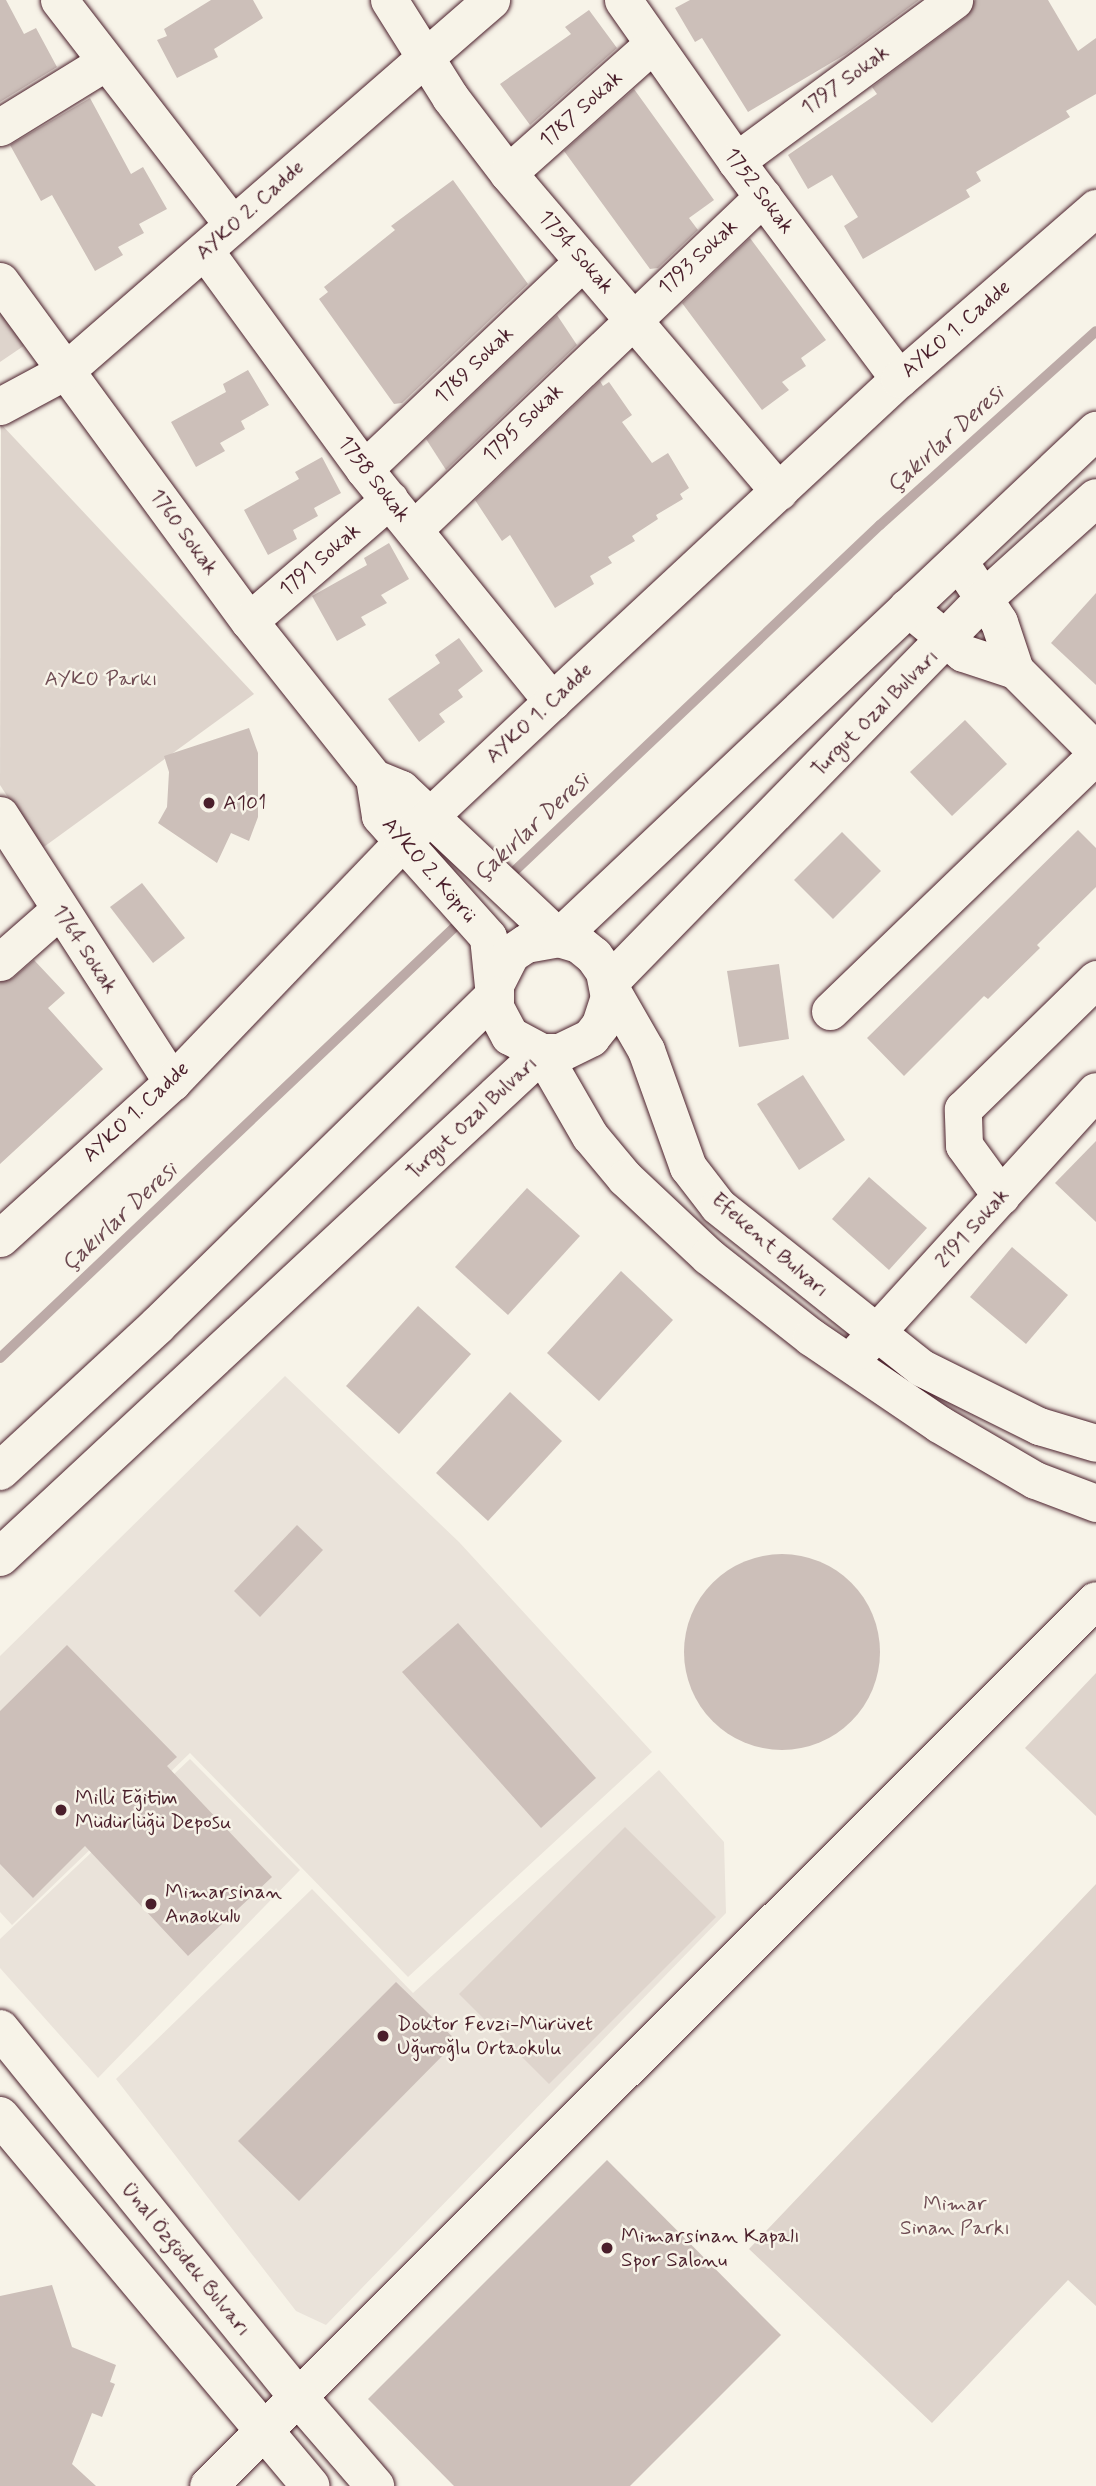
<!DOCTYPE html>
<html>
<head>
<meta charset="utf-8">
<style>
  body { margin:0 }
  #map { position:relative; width:1096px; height:2486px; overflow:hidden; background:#f7f3e8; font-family:Mynerve,sans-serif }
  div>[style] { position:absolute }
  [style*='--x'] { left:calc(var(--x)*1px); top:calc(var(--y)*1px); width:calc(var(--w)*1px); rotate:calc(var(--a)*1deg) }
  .built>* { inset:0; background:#eae3da }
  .green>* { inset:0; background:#ded4cc }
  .stream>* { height:10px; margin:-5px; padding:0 5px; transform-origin:5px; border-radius:5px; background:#bcaaa7 }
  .building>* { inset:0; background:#ccbfb9 }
  .round { border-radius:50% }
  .roads { filter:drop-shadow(0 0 2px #4a1f2b) drop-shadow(0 0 2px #4a1f2b) }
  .minor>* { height:37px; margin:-18.5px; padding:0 18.5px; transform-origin:18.5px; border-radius:18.5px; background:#f7f3e8 }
  .major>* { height:38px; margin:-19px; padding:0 19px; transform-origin:19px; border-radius:19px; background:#f7f3e8 }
  .dots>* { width:19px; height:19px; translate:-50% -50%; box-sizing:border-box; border:4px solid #f7f3e8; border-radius:50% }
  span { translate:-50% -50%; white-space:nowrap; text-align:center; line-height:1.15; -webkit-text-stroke:5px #f7f3e8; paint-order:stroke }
  .street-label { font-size:21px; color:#4a1f2b }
  .park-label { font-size:21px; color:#6f4c53 }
  .poi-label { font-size:21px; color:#4a1f2b }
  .left { translate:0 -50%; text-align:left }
  .water-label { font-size:23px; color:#6c4950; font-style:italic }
</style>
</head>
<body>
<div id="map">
  <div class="built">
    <div style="clip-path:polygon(285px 1376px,459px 1542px,652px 1752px,408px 1977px,190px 1753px,12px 1925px,0 1912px,0 1656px)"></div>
    <div style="clip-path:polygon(190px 1759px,300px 1870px,98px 2078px,0 1968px,0 1939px)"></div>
    <div style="clip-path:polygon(659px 1770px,724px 1842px,726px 1913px,326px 2325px,296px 2311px,116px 2079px,312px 1889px,413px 1993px)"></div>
  </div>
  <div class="green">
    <div style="clip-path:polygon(0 302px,28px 343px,0 362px)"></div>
    <div style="clip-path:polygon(1px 424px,254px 694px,41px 849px,0 785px)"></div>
    <div style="clip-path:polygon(1096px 1673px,1096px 1816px,1025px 1748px)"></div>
    <div style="clip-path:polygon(625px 1827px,716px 1917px,549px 2084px,459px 1994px)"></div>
    <div style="clip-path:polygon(1096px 1884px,1096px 2306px,1068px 2280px,932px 2423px,749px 2249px)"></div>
  </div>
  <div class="stream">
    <div style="--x:506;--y:879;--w:515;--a:-43.43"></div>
    <div style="--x:880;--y:525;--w:290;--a:-41.9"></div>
    <div style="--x:0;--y:1358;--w:637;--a:-43.47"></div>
  </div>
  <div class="building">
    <div style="clip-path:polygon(0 0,6px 0,24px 34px,36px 28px,57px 67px,0 102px)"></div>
    <div style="clip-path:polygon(211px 0,253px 0,263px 18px,214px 49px,218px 57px,177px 78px,157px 40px,167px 36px,164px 29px)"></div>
    <div style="clip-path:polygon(690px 0,919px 0,846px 54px,748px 112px,702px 38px,695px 42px,675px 8px)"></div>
    <div style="clip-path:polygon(975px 0,1048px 0,1078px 51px,1096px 38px,1096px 94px,1066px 111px,1070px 117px,976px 172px,981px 181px,966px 190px,970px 197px,863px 259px,844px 226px,858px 217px,832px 175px,808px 189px,788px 155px,877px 94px,872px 87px,966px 17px)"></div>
    <div style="clip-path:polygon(589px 10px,617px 48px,530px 125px,500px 84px,571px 34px,565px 27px)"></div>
    <div style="clip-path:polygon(634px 89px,714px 200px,689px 218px,698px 230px,658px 268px,650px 269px,564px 151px)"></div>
    <div style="clip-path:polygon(90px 98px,131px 174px,143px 167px,167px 209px,139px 224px,144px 233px,118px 247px,123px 255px,95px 271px,52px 195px,41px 201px,10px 145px)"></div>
    <div style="clip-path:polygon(453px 180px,528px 284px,402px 403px,394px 404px,319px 299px,328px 292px,324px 287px,395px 230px,391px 226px)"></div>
    <div style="clip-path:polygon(750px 238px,826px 340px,801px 358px,806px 366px,782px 382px,789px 390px,762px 410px,682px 303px)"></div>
    <div style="clip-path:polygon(557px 315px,577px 345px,446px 470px,426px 439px)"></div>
    <div style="clip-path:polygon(248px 370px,269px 405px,241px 421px,245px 429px,220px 443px,225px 451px,196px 467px,171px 422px,226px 392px,223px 384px)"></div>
    <div style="clip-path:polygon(600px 381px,603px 386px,609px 382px,632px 415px,622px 422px,652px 463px,668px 453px,689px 488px,680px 494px,683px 499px,656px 515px,658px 519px,632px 536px,635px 541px,608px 557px,612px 563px,590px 576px,594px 584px,555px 608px,510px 535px,502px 541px,475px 500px)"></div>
    <div style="clip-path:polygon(322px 457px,341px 493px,314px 508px,318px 516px,293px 530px,297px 539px,268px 555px,244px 510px,299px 479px,295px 472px)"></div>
    <div style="clip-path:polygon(389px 543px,409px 579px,381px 595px,387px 603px,361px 617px,366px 625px,337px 641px,312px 596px,367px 565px,364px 558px)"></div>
    <div style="clip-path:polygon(1096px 593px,1096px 685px,1051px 643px)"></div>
    <div style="clip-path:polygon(459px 638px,483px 671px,458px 690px,463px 697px,439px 714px,445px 722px,419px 742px,388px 699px,440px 663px,435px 655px)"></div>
    <div style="clip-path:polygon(965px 720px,1007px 764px,952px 816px,910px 772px)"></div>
    <div style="clip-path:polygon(249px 728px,258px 753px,258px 817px,249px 841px,231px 833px,217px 863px,158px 823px,167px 807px,169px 772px,164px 756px)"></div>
    <div style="clip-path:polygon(1078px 830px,1096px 848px,1096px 887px,1037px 945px,1040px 948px,988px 999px,984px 996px,904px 1076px,867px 1038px)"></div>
    <div style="clip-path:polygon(842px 832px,881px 871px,833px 919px,794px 880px)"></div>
    <div style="clip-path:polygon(142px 883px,185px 938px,153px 963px,110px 907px)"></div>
    <div style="clip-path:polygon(34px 960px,65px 993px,48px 1008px,103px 1069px,0 1164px,0 982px,13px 978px)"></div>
    <div style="clip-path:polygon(779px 964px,789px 1039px,739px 1047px,727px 971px)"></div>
    <div style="clip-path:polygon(803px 1075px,845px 1140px,799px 1170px,757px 1104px)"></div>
    <div style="clip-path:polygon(1096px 1141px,1096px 1222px,1055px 1183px)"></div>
    <div style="clip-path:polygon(869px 1177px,927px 1228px,889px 1270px,832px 1219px)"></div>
    <div style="clip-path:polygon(527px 1188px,580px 1236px,508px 1315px,455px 1267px)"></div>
    <div style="clip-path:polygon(1012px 1247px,1068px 1295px,1026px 1344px,970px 1297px)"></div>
    <div style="clip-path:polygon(621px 1271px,673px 1320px,599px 1401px,547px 1353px)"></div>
    <div style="clip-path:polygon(418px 1306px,471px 1354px,399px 1434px,346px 1386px)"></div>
    <div style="clip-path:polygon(510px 1392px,562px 1441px,488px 1521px,436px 1473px)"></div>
    <div style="clip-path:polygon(297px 1525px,323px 1550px,260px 1617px,234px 1591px)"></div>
    <div class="round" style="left:684px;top:1554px;width:196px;height:196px"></div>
    <div style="clip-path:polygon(458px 1623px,596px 1778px,541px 1828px,402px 1672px)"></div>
    <div style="clip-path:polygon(67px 1645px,177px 1757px,167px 1766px,272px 1877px,188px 1956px,85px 1846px,33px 1898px,0 1864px,0 1711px)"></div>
    <div style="clip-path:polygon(396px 1982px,457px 2041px,299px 2201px,238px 2141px)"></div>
    <div style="clip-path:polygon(607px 2160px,781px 2335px,630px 2486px,454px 2486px,368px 2399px)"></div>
    <div style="clip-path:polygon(52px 2285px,72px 2347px,116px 2365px,110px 2382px,115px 2384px,102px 2417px,92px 2413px,72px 2464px,96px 2486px,0 2486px,0 2296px)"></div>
  </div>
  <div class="roads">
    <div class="minor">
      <div style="--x:59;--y:0;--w:284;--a:52.3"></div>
      <div style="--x:389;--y:0;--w:115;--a:57.8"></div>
      <div style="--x:450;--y:97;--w:96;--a:52.7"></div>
      <div style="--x:508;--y:173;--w:418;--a:49.6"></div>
      <div style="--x:623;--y:0;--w:197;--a:54.9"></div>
      <div style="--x:736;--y:161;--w:272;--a:53.2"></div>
      <div style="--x:0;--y:127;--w:122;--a:-31.6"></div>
      <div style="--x:736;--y:161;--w:271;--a:-36.4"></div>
      <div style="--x:508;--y:173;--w:194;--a:-41.7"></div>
      <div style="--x:205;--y:251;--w:270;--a:53.9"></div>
      <div style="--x:364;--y:469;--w:299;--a:51"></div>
      <div style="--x:0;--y:281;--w:421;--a:53.8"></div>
      <div style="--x:249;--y:621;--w:201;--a:51.5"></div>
      <div style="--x:374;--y:778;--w:29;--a:22"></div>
      <div style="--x:401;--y:789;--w:217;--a:43.3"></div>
      <div style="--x:0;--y:406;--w:74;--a:-28.3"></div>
      <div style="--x:65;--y:371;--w:565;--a:-41.05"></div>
      <div style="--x:364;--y:469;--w:302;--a:-43.5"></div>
      <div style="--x:414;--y:529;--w:482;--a:-43.6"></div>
      <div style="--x:958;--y:560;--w:74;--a:56.5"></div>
      <div style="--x:999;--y:622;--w:51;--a:71.6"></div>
      <div style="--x:1015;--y:670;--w:115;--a:45"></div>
      <div style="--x:907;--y:607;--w:72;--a:39.4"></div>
      <div style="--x:963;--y:653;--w:55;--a:18.1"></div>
      <div style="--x:249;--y:621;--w:186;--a:-40.9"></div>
      <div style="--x:374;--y:778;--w:38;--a:81"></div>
      <div style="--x:380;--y:816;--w:162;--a:48.2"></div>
      <div style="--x:488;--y:937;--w:59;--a:84.2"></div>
      <div style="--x:0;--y:815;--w:318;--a:57.2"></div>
      <div style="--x:0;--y:962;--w:79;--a:-41.4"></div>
      <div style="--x:608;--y:984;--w:76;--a:60.1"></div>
      <div style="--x:646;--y:1050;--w:124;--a:70.3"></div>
      <div style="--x:688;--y:1167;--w:49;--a:52.4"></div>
      <div style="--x:718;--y:1206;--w:260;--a:38.5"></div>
      <div style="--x:922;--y:1368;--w:131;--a:26.4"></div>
      <div style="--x:1039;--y:1426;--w:59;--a:16.6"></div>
      <div style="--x:830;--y:1011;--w:369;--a:-43.9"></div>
      <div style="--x:542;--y:1053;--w:96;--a:60"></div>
      <div style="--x:590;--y:1136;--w:55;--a:50.2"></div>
      <div style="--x:625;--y:1178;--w:114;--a:43.2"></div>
      <div style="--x:708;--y:1256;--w:131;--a:38.2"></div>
      <div style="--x:811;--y:1337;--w:155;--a:34.2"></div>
      <div style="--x:939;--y:1424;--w:111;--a:30.3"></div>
      <div style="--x:1035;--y:1480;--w:65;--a:20.7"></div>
      <div style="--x:1001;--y:1196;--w:63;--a:-126"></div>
      <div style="--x:964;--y:1145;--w:36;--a:-92"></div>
      <div style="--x:963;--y:1109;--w:186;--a:-44.3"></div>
      <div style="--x:0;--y:1238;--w:232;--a:-42.2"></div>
      <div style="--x:172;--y:1082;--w:332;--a:-46.2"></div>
      <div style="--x:402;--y:842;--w:206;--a:-43.2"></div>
      <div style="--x:552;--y:701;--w:473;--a:-42.9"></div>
      <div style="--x:899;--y:379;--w:261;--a:-41"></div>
      <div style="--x:860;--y:1350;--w:350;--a:-47.7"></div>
      <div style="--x:208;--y:2486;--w:1254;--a:-44.94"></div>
    </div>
    <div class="major">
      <div style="--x:559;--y:938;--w:21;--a:17"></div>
      <div style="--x:579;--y:944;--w:19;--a:39"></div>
      <div style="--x:594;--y:956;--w:19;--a:55"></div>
      <div style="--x:605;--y:972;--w:25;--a:79"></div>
      <div style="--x:610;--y:997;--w:29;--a:108"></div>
      <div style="--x:601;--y:1025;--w:16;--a:128"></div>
      <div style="--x:591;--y:1038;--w:34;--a:154"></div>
      <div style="--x:560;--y:1053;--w:18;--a:180"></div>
      <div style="--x:542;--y:1053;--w:36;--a:-152"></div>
      <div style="--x:510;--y:1036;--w:32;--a:-118"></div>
      <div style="--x:495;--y:1008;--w:23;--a:-90"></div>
      <div style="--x:495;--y:985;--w:35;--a:-63"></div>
      <div style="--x:511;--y:954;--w:18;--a:-34"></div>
      <div style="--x:526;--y:944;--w:34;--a:-10"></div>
      <div style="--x:559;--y:938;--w:739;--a:-43.35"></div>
      <div style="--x:608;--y:984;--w:540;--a:-45.68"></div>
      <div style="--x:985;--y:598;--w:149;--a:-42"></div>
      <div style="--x:0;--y:1471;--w:214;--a:-42.7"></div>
      <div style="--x:157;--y:1326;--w:472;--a:-44.4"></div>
      <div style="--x:0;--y:1557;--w:740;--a:-42.92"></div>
      <div style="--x:0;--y:2029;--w:474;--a:51"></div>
      <div style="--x:298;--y:2397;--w:118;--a:49.1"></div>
      <div style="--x:0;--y:2116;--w:483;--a:50"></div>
    </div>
  </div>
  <div class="dots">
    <div style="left:209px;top:803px;background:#4a1f2b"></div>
    <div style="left:61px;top:1810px;background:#4a1f2b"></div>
    <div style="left:151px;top:1904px;background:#4a1f2b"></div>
    <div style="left:383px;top:2036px;background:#4a1f2b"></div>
    <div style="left:607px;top:2248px;background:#4a1f2b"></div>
  </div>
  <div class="street-label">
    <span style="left:845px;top:80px;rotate:-36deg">1797 Sokak</span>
    <span style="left:581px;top:109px;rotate:-42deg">1787 Sokak</span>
    <span style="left:759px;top:191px;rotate:53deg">1752 Sokak</span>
    <span style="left:250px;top:210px;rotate:-42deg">AYKO 2. Cadde</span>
    <span style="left:576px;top:252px;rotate:49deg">1754 Sokak</span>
    <span style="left:698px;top:257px;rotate:-43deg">1793 Sokak</span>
    <span style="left:956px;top:329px;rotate:-41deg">AYKO 1. Cadde</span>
    <span style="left:474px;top:365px;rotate:-44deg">1789 Sokak</span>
    <span style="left:523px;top:423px;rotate:-44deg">1795 Sokak</span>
    <span style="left:374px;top:479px;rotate:52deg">1758 Sokak</span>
    <span style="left:184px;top:532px;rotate:54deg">1760 Sokak</span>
    <span style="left:320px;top:560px;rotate:-41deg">1791 Sokak</span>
    <span style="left:539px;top:713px;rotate:-43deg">AYKO 1. Cadde</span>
    <span style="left:875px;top:713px;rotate:-45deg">Turgut Ozal Bulvarı</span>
    <span style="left:429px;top:870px;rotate:49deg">AYKO 2. Köprü</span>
    <span style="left:85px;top:949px;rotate:57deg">1764 Sokak</span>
    <span style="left:136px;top:1112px;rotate:-43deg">AYKO 1. Cadde</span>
    <span style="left:472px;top:1118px;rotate:-43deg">Turgut Ozal Bulvarı</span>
    <span style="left:972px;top:1228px;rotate:-48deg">2191 Sokak</span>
    <span style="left:770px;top:1245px;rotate:41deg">Efekent Bulvarı</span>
    <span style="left:186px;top:2259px;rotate:51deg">Ünal Özgödek Bulvarı</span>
  </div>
  <div class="park-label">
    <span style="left:101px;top:679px">AYKO Parkı</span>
    <span style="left:955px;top:2216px">Mimar<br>Sinan Parkı</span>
  </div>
  <div class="poi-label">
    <span class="left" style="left:223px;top:803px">A101</span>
    <span class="left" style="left:75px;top:1810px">Milli Eğitim<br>Müdürlüğü Deposu</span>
    <span class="left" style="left:165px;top:1904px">Mimarsinan<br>Anaokulu</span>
    <span class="left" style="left:397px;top:2036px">Doktor Fevzi-Mürüvet<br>Uğuroğlu Ortaokulu</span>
    <span class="left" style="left:621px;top:2248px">Mimarsinan Kapalı<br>Spor Salonu</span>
  </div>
  <div class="water-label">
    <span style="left:946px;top:440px;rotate:-42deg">Çakırlar Deresi</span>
    <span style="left:532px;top:828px;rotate:-43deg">Çakırlar Deresi</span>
    <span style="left:120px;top:1218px;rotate:-43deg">Çakırlar Deresi</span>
  </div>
</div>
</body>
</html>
